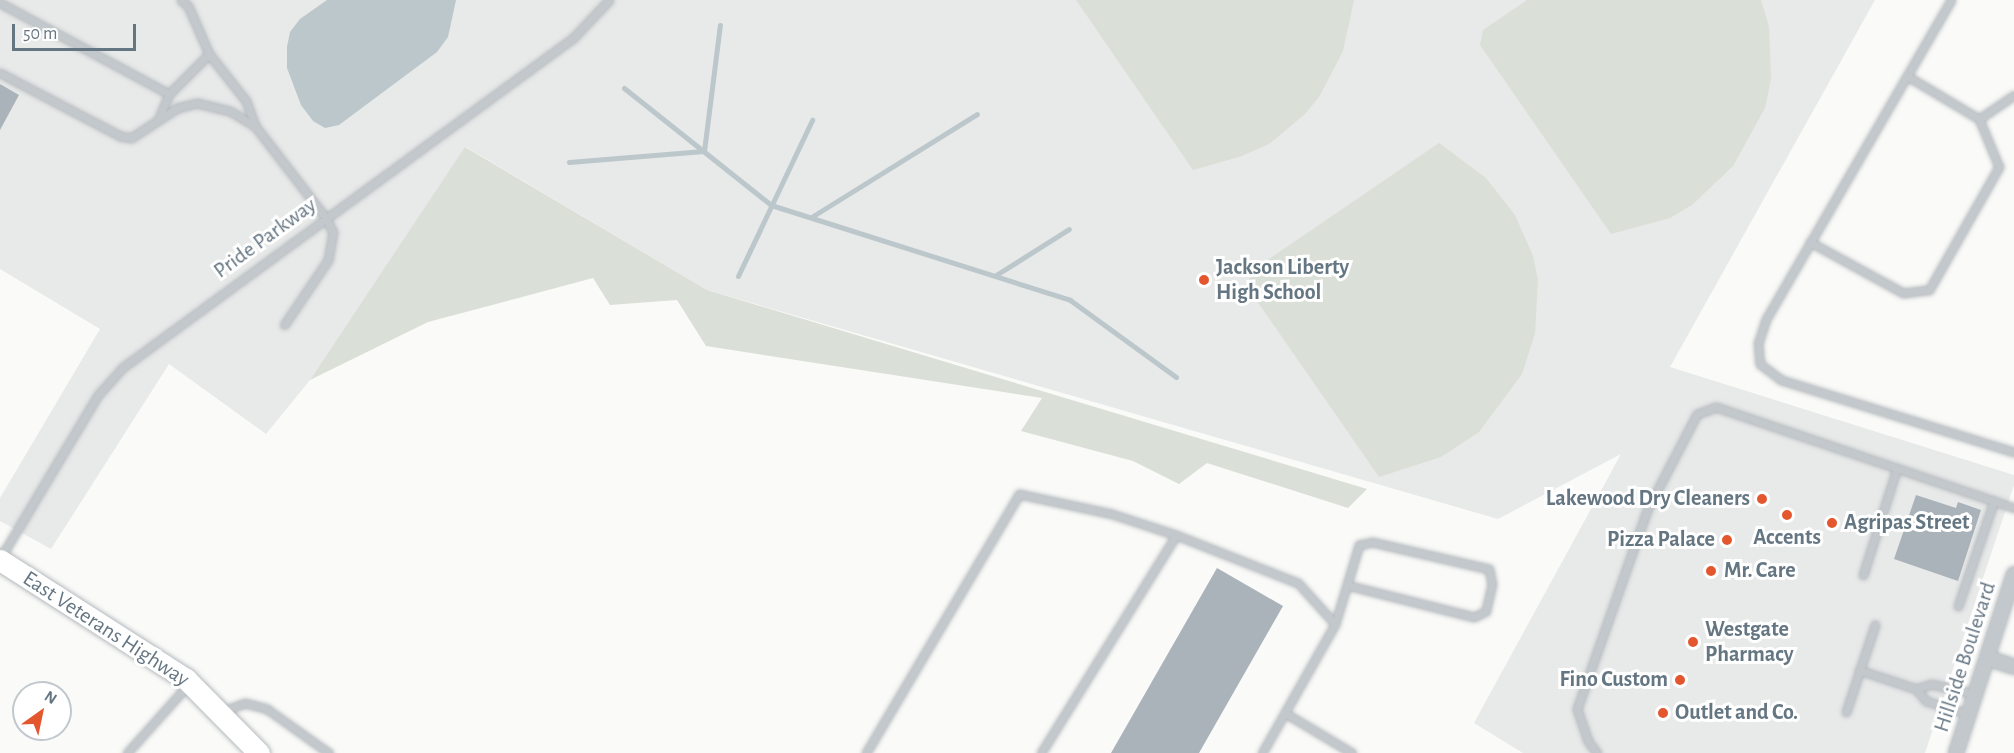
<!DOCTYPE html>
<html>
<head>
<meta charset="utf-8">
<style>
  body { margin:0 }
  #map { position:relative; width:2014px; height:753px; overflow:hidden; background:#fafaf8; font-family:"Alegreya Sans",sans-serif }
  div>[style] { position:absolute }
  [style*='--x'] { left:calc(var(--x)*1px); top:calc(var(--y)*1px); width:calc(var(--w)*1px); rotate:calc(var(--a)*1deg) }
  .built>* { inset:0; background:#e8e9e9 }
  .green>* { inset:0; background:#dadfd7 }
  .water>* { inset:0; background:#bbc7cb }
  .stream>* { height:5px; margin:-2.5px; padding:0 2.5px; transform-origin:2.5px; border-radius:2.5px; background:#bbc7cb }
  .building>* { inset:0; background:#aab3b9 }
  .roads { filter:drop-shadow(0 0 2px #b5babe) drop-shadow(0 0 2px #b5babe) }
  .service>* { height:7px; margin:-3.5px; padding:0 3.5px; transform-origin:3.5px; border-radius:3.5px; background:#c3c8cc }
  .minor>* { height:14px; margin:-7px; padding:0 7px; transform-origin:7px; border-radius:7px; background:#c3c8cc }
  .primary>* { height:21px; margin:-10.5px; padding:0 10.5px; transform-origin:10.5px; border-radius:10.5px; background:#fff }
  .dots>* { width:16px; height:16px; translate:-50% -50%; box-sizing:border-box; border:3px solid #fff; border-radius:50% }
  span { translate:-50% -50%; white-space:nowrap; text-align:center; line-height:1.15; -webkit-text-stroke:6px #fff; paint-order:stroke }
  .street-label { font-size:22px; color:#657683 }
  .poi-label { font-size:22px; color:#657683; font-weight:700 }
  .left { translate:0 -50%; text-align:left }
  .right { translate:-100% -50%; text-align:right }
  .north { position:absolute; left:12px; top:681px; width:60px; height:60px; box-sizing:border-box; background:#fff; border:2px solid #c1c8cd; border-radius:50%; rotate:33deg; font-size:16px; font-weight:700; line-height:24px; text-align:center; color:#657683 }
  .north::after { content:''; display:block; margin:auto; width:21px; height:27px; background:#e4572e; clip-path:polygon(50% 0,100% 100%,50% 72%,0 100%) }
  .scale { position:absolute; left:12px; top:24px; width:124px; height:27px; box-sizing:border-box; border:3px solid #657683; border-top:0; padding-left:8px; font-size:18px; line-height:21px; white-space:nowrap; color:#657683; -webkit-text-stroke:4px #fff; paint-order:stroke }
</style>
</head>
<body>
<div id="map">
  <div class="built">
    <div style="clip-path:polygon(0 0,1875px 0,1670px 367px,2014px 475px,2014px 485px,1925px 753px,1523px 753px,1474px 723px,1621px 454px,1498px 519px,707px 290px,466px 147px,310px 380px,266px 434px,169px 364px,51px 549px,0 521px,0 498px,100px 329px,0 269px)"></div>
  </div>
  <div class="green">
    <div style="clip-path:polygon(1076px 0,1354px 0,1343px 51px,1319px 97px,1305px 114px,1269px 144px,1242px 156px,1193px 170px)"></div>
    <div style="clip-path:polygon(1527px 0,1761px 0,1769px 27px,1771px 79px,1765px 108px,1733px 166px,1692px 205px,1670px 218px,1611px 234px,1480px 45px,1483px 30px)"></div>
    <div style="clip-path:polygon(1439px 143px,1486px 178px,1515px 215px,1533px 256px,1538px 280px,1535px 333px,1522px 374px,1479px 432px,1441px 457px,1379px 477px,1248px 288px,1250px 272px)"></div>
    <div style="clip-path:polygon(465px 147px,707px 290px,1367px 489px,1348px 508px,1207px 463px,1179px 484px,1133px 461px,1021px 431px,1042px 398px,706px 346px,677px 300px,610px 305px,593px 278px,428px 322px,310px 380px)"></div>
  </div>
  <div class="water">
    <div style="clip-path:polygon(327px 0,456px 0,448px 37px,437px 52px,339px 125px,325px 128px,313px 121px,301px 105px,287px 68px,287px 47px,290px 32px,300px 19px)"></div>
  </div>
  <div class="stream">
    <div style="--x:624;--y:88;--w:188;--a:38.5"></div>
    <div style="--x:771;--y:205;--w:314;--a:17.6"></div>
    <div style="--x:1070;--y:300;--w:131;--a:36"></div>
    <div style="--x:569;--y:162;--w:135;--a:-4.7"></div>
    <div style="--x:704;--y:151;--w:127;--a:-82.8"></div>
    <div style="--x:813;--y:216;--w:193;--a:-31.9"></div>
    <div style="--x:996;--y:275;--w:86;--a:-32.2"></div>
    <div style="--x:738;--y:276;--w:173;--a:-64.6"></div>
  </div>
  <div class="building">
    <div style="clip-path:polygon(0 84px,19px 95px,0 130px)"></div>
    <div style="clip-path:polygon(1916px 495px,1956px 508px,1958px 502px,1981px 510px,1958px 581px,1894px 559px)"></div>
    <div style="clip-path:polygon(1217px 568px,1283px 606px,1199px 753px,1111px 753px)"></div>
  </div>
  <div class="roads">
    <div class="service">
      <div style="--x:181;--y:0;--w:9;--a:41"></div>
      <div style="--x:188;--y:6;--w:52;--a:66.4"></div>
      <div style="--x:209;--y:54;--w:60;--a:51.8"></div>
      <div style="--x:246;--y:101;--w:27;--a:70"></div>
      <div style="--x:255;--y:126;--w:115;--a:52.4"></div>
      <div style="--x:325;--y:217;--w:17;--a:62"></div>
      <div style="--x:333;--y:232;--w:28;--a:100"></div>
      <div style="--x:328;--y:260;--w:78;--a:124.1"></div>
      <div style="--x:1951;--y:0;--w:369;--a:120.1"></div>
      <div style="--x:1766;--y:319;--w:25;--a:108"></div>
      <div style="--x:1758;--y:343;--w:21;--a:85"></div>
      <div style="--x:1760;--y:364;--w:26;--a:37"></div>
      <div style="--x:1781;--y:380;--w:244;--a:17.2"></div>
      <div style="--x:0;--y:3;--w:192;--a:28.3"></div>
      <div style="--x:0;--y:73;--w:136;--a:27.7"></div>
      <div style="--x:120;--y:136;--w:11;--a:10"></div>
      <div style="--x:131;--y:138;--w:55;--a:-33.1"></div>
      <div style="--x:177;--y:108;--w:21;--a:-14"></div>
      <div style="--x:197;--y:103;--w:34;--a:14"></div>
      <div style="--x:230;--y:111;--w:29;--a:31"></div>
      <div style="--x:1907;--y:76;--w:84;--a:30.8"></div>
      <div style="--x:1979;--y:119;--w:42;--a:-34.4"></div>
      <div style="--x:158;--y:120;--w:28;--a:-67"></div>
      <div style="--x:169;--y:94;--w:57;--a:-45"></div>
      <div style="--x:1810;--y:242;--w:106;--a:28.7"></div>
      <div style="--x:1903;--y:293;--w:26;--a:-7"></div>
      <div style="--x:1929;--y:290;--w:142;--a:-60.4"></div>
      <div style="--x:1999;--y:167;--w:52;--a:-112.6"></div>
      <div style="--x:1;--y:557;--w:189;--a:-59.1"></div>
      <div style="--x:98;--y:395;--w:36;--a:-48"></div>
      <div style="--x:122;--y:368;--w:559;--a:-36.19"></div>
      <div style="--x:573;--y:38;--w:52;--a:-46.5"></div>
      <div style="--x:1863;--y:575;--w:112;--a:-72.4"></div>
      <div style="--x:1958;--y:606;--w:111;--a:-71.1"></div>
      <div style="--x:1335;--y:624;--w:83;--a:-73.1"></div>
      <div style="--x:1359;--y:545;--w:13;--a:-13"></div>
      <div style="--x:1372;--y:542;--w:120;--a:13"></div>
      <div style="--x:1489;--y:569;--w:15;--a:79"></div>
      <div style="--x:1492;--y:584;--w:28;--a:103"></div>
      <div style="--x:1486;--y:611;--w:13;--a:153"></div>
      <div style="--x:1474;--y:617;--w:131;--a:-165.9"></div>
      <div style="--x:1859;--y:670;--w:60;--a:18.4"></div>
      <div style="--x:1916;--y:689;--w:16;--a:50"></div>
      <div style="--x:1926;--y:701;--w:44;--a:17.2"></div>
      <div style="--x:1916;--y:689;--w:16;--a:-18"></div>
      <div style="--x:1931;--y:684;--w:45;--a:12.8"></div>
      <div style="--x:223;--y:711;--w:23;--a:-20"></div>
      <div style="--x:245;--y:703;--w:23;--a:15"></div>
      <div style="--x:267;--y:709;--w:76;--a:35.4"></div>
      <div style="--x:1846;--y:712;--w:92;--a:-71.6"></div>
      <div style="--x:1285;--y:713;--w:78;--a:30.8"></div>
      <div style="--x:127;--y:753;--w:90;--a:-48.2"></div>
      <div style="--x:866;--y:753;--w:301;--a:-59.4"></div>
      <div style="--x:1019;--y:494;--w:95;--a:12.1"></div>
      <div style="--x:1112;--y:514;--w:67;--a:18.2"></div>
      <div style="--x:1041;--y:753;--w:256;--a:-58.2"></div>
      <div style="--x:1176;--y:535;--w:131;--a:21.5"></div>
      <div style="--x:1298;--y:583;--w:55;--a:47.9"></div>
      <div style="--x:1335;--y:624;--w:148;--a:119.5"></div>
      <div style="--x:1597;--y:753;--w:15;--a:-127"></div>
      <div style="--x:1588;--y:741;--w:34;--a:-109"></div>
      <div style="--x:1577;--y:709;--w:211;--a:-70.6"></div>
      <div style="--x:1647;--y:510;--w:108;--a:-62.5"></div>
      <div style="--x:1697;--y:414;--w:20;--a:-20"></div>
      <div style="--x:1716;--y:407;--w:315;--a:18.7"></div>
    </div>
    <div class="minor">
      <div style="--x:1987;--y:658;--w:28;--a:18"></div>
      <div style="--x:1956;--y:753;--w:188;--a:-72"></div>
    </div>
    <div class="primary">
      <div style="--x:0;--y:560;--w:221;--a:32.6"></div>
      <div style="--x:186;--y:679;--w:104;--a:45.4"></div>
    </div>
  </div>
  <div class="dots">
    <div style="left:1204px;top:280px;background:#e4572e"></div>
    <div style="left:1762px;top:499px;background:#e4572e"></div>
    <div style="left:1787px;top:515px;background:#e4572e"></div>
    <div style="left:1832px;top:523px;background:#e4572e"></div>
    <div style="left:1727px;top:540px;background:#e4572e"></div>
    <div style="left:1711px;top:571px;background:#e4572e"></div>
    <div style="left:1693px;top:642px;background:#e4572e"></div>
    <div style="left:1680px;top:680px;background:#e4572e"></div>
    <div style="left:1663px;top:713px;background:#e4572e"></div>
  </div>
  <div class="street-label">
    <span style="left:265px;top:238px;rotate:-36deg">Pride Parkway</span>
    <span style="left:106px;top:629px;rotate:33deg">East Veterans Highway</span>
    <span style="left:1965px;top:657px;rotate:-72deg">Hillside Boulevard</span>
  </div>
  <div class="poi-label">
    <span class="left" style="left:1216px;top:280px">Jackson Liberty<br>High School</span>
    <span class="right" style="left:1750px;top:499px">Lakewood Dry Cleaners</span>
    <span class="left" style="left:1844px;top:523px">Agripas Street</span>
    <span style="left:1787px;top:538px">Accents</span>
    <span class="right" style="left:1715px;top:540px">Pizza Palace</span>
    <span class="left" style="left:1724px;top:571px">Mr. Care</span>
    <span class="left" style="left:1705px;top:642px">Westgate<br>Pharmacy</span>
    <span class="right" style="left:1668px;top:680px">Fino Custom</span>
    <span class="left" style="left:1675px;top:713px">Outlet and Co.</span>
  </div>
  <div class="north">N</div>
  <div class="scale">50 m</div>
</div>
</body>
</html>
